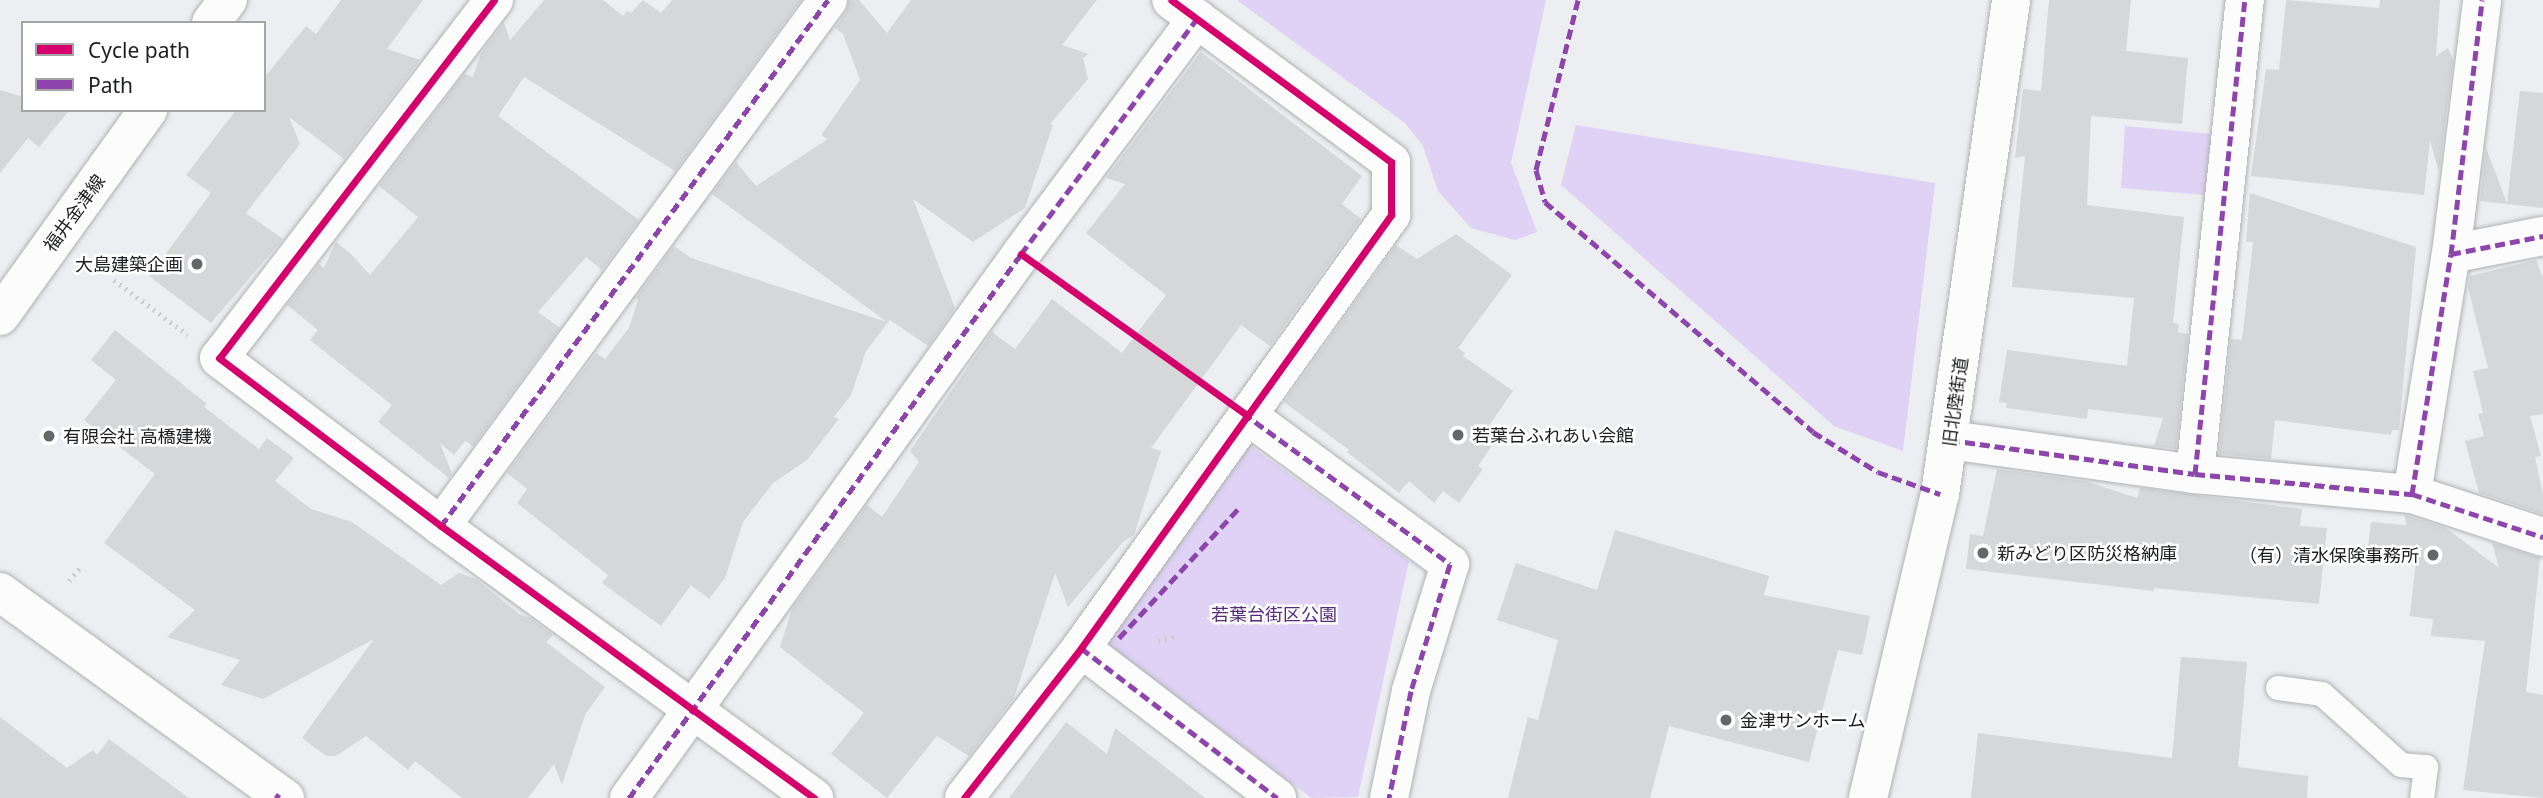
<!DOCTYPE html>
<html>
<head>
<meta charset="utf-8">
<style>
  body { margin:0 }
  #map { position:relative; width:2543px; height:798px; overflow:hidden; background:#eceef1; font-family:"Noto Sans","Noto Sans JP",sans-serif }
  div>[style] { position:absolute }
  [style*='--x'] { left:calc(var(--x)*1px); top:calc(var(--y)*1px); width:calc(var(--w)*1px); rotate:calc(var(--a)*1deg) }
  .green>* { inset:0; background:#dfd2f4 }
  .building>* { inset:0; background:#d6d7d9 }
  .path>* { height:4.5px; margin-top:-2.25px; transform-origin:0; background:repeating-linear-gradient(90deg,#cdcdce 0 2px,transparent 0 7px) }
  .roads { filter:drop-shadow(0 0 2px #b0b1b3) drop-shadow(0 0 2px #b0b1b3) }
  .service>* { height:24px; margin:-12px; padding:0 12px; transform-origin:12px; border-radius:12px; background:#fcfcfd }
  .minor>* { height:38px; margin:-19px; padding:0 19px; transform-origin:19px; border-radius:19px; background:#fcfcfd }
  .tertiary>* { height:38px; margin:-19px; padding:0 19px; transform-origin:19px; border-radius:19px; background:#fcfcfd }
  .primary>* { height:38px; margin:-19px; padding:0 19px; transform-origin:19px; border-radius:19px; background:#fcfcfd }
  .quiet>* { height:5px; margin-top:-2.5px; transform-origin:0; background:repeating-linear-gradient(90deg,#8e44ad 0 10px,transparent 0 15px) }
  .cycleway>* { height:7px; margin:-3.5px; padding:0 3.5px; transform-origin:3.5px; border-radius:3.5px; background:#d6006c }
  .dots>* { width:19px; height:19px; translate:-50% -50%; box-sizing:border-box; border:4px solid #fff; border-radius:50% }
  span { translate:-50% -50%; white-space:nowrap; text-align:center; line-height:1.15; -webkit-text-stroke:5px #fff; paint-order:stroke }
  .street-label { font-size:18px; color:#1c1d1e }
  .poi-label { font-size:18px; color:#1c1d1e }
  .right { translate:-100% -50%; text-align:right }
  .left { translate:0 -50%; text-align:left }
  .park-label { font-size:18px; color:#552a7e }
  .legend { position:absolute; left:21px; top:21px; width:245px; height:91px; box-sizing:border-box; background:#fff; border:2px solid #a4a5a5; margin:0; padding:9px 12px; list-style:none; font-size:21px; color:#1c1d1e }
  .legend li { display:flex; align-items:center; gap:14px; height:35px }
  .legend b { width:35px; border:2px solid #a4a5a5 }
</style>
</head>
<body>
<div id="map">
  <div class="green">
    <div style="clip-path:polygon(1237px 0,1546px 0,1511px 163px,1537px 232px,1515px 240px,1471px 228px,1438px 191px,1423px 146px,1405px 123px)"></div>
    <div style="clip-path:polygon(1576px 125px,1935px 183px,1903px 451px,1834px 426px,1561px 185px)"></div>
    <div style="clip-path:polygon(2125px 126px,2212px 134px,2205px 195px,2121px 188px)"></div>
    <div style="clip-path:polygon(1248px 444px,1409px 561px,1358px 797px,1312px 798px,1103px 646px)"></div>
  </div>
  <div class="building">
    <div style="clip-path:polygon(341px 0,423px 0,387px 49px,420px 60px,344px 159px,289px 117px,300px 144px,246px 213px,283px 239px,211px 323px,149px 276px,211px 193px,186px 175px,236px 110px,264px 110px,264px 78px,306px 26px,316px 34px)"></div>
    <div style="clip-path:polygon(544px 0,603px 0,623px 16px,627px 11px,631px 13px,643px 0,661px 13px,672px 0,801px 0,675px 171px,524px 77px,498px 116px,639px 220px,602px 270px,586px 257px,538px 312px,560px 328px,473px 446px,465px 441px,454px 455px,440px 443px,452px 474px,449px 478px,378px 422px,392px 405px,310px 340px,318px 330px,287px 305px,319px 264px,324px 268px,336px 242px,352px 255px,370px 275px,418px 217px,379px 186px,464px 74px,473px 77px,481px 53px,504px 23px,510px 40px)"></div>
    <div style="clip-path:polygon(849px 0,859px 0,887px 33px,911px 0,1097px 0,1062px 45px,1089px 54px,1083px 58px,1088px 79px,1050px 124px,1053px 125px,1025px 208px,973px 242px,913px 199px,955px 308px,928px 346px,890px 320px,866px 351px,851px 395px,834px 417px,839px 419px,807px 460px,773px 483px,743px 522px,725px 578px,709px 599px,691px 585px,661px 626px,602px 583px,608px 575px,517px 503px,527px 489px,507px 473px,596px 353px,605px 359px,629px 328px,638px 300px,636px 298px,674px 246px,691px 258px,887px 322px,712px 194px,736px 162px,756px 186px,828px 139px,821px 135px,860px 80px,843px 34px,835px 28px,846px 12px)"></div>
    <div style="clip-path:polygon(2049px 0,2131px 0,2126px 51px,2188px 58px,2182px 124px,2091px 116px,2087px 205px,2184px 217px,2173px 323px,2179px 324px,2178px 332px,2188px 334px,2176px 449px,2154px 446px,2163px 418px,2088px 409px,2087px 419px,2006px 408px,2007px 403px,1999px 402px,2007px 350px,2127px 366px,2134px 298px,2012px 287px,2025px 156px,2015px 158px,2023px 89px,2041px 91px)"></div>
    <div style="clip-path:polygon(2286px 0,2379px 8px,2380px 0,2440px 0,2436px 56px,2448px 48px,2453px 60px,2439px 172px,2430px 141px,2424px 195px,2251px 176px,2266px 69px,2279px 70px)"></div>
    <div style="clip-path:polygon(1201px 52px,1362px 176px,1342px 204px,1361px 219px,1270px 346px,1241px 325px,1151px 448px,1161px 451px,1134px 535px,1124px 541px,1068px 607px,1055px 573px,1014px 698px,969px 756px,937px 736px,887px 798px,831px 754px,864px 713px,780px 647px,792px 609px,867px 505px,882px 517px,919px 462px,910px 451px,992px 332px,1015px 349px,1052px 299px,1122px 353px,1166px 295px,1086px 233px,1125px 184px,1106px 178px)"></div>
    <div style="clip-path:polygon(0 90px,23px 97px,23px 110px,68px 112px,39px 147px,28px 138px,0 173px)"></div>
    <div style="clip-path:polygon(2520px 91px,2543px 93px,2543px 208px,2480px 201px,2486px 148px,2507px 203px)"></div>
    <div style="clip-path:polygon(2250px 193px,2416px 247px,2399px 430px,2392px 430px,2391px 435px,2275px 420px,2271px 459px,2219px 454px,2231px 339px,2242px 340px,2253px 242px,2246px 242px)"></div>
    <div style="clip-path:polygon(1456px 234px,1512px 275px,1458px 348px,1465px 353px,1463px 356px,1513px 391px,1485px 431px,1497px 438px,1478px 466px,1483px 469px,1459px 503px,1443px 491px,1434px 503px,1409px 481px,1399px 493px,1347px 452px,1349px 450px,1284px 402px,1396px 245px,1417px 259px)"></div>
    <div style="clip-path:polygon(2536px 260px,2543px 278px,2543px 414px,2530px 416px,2541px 456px,2535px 457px,2543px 494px,2543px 514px,2479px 493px,2465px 441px,2484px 436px,2478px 414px,2483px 413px,2473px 371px,2488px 368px,2468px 287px,2470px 276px)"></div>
    <div style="clip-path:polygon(115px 330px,207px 404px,204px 407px,259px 449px,267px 438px,294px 458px,275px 481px,311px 509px,352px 522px,441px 585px,459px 573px,476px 579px,519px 614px,530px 618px,553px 635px,546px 642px,605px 687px,585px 715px,562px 785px,554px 764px,528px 798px,462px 798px,415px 761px,408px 770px,366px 736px,336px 756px,326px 756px,302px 738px,374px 639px,263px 699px,221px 685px,240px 660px,167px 637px,195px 610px,104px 543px,155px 474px,84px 420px,116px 380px,91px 360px)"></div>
    <div style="clip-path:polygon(1997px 469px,2085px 481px,2137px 498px,2140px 488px,2302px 509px,2300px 526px,2327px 528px,2319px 604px,2154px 588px,2154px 591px,1966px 569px,1970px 534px,1983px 536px)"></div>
    <div style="clip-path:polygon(2405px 515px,2446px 528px,2499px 568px,2492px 543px,2540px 558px,2526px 692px,2543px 695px,2543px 798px,2463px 790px,2485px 641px,2431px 636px,2433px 619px,2410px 616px,2416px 560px,2367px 554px,2371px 522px,2406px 525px)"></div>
    <div style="clip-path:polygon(1615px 530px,1769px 576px,1764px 595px,1870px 616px,1862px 655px,1838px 650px,1809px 762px,1669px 726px,1650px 798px,1508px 798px,1528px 717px,1538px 720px,1558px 640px,1497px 620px,1516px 563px,1597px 590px)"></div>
    <div style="clip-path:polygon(2181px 657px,2247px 662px,2238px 767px,2308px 776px,2307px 798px,1971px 798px,1978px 733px,2172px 758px)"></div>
    <div style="clip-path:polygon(0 717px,67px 768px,93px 750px,97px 755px,109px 739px,189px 798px,0 798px)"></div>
    <div style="clip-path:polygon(1066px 722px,1107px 754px,1115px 728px,1205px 798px,1009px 798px)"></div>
  </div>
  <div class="path">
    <div style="--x:114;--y:280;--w:92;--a:36.6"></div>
    <div style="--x:69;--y:581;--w:19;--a:-51"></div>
    <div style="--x:1158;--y:641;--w:16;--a:-15"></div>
  </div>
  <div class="roads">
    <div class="service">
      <div style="--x:2278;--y:688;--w:44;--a:7.8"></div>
      <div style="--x:2322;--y:694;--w:106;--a:41.9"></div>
      <div style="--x:2401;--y:765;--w:25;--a:5"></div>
      <div style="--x:2426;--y:767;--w:31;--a:97"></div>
    </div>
    <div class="minor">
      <div style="--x:494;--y:0;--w:451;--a:127.5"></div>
      <div style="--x:219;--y:358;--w:278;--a:37.1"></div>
      <div style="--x:441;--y:526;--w:462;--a:36.1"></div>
      <div style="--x:2451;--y:254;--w:94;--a:-11.1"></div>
      <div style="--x:1247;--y:415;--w:252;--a:36.3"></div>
      <div style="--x:1450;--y:564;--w:133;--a:107.1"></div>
      <div style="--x:1411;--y:691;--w:109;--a:101.6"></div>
      <div style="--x:1950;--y:440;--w:247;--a:7.9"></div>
      <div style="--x:2195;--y:474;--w:218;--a:5.3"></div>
      <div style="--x:2412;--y:494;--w:138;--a:18.2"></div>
      <div style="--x:2195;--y:474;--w:477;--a:-84"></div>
      <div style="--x:2412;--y:494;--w:243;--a:-80.8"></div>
      <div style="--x:2451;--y:254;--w:256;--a:-83"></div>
      <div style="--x:441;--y:526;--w:653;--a:-53.66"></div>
      <div style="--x:1081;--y:648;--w:247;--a:37.4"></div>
      <div style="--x:629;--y:798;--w:671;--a:-54.22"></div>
      <div style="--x:1021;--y:254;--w:294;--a:-53.2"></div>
      <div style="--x:964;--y:798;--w:190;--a:-52"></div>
      <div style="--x:1081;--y:648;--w:533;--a:-54.4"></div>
      <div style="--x:1391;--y:215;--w:53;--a:-90"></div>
      <div style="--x:1391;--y:162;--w:273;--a:-143.6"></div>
    </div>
    <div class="tertiary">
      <div style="--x:0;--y:592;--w:352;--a:35.9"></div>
      <div style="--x:1868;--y:798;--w:312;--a:-76.7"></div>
      <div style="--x:1940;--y:494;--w:499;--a:-81.8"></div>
    </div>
    <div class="primary">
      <div style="--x:211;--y:23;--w:29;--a:-54"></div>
      <div style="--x:0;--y:316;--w:254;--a:-54.3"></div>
    </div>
  </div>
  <div class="quiet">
    <div style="--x:1578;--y:0;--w:175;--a:103.9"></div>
    <div style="--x:1536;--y:170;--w:33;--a:74"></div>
    <div style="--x:1545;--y:202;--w:353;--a:40.6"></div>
    <div style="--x:1813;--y:432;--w:76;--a:31.6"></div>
    <div style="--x:1878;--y:472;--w:66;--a:19.5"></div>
    <div style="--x:2451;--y:254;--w:94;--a:-11.1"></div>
    <div style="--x:1243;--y:413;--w:256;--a:36.1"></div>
    <div style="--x:1450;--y:564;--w:133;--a:107.1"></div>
    <div style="--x:1411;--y:691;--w:109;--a:101.6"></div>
    <div style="--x:1950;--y:440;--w:247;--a:7.9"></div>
    <div style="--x:2195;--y:474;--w:218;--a:5.3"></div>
    <div style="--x:2412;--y:494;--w:138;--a:18.2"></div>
    <div style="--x:2195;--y:474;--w:477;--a:-84"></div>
    <div style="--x:2412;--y:494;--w:243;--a:-80.8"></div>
    <div style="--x:2451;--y:254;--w:256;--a:-83"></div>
    <div style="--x:441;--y:526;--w:653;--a:-53.66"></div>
    <div style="--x:1119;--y:638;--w:177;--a:-47.3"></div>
    <div style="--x:1081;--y:648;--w:247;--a:37.4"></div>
    <div style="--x:276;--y:798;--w:5;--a:-53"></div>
    <div style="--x:629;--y:798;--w:671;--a:-54.22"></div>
    <div style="--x:1021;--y:254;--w:294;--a:-53.2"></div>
  </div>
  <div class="cycleway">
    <div style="--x:494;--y:0;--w:451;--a:127.5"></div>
    <div style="--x:219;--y:358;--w:278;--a:37.1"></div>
    <div style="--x:441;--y:526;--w:462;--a:36.1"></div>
    <div style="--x:1021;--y:254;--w:277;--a:35.5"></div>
    <div style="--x:964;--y:798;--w:190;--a:-52"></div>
    <div style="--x:1081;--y:648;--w:533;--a:-54.4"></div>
    <div style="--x:1391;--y:215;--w:53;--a:-90"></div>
    <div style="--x:1391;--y:162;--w:273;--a:-143.6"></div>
  </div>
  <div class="dots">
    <div style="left:197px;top:264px;background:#656668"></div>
    <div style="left:1458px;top:435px;background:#656668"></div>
    <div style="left:49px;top:436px;background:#656668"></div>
    <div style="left:1983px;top:553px;background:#656668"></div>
    <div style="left:2433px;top:555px;background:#656668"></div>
    <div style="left:1726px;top:720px;background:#656668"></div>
  </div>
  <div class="street-label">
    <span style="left:74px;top:213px;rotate:-54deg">福井金津線</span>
    <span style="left:1955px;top:402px;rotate:-82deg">旧北陸街道</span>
  </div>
  <div class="poi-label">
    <span class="right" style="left:183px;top:264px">大島建築企画</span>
    <span class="left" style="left:1472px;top:435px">若葉台ふれあい会館</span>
    <span class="left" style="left:63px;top:436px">有限会社 高橋建機</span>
    <span class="left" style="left:1997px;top:553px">新みどり区防災格納庫</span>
    <span class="right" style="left:2419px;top:555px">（有）清水保険事務所</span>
    <span class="left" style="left:1740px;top:720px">金津サンホーム</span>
  </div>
  <div class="park-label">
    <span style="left:1274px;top:614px">若葉台街区公園</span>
  </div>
  <ul class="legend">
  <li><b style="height:9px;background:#d6006c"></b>Cycle path</li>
  <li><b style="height:9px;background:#8e44ad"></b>Path</li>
  </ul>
</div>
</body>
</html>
